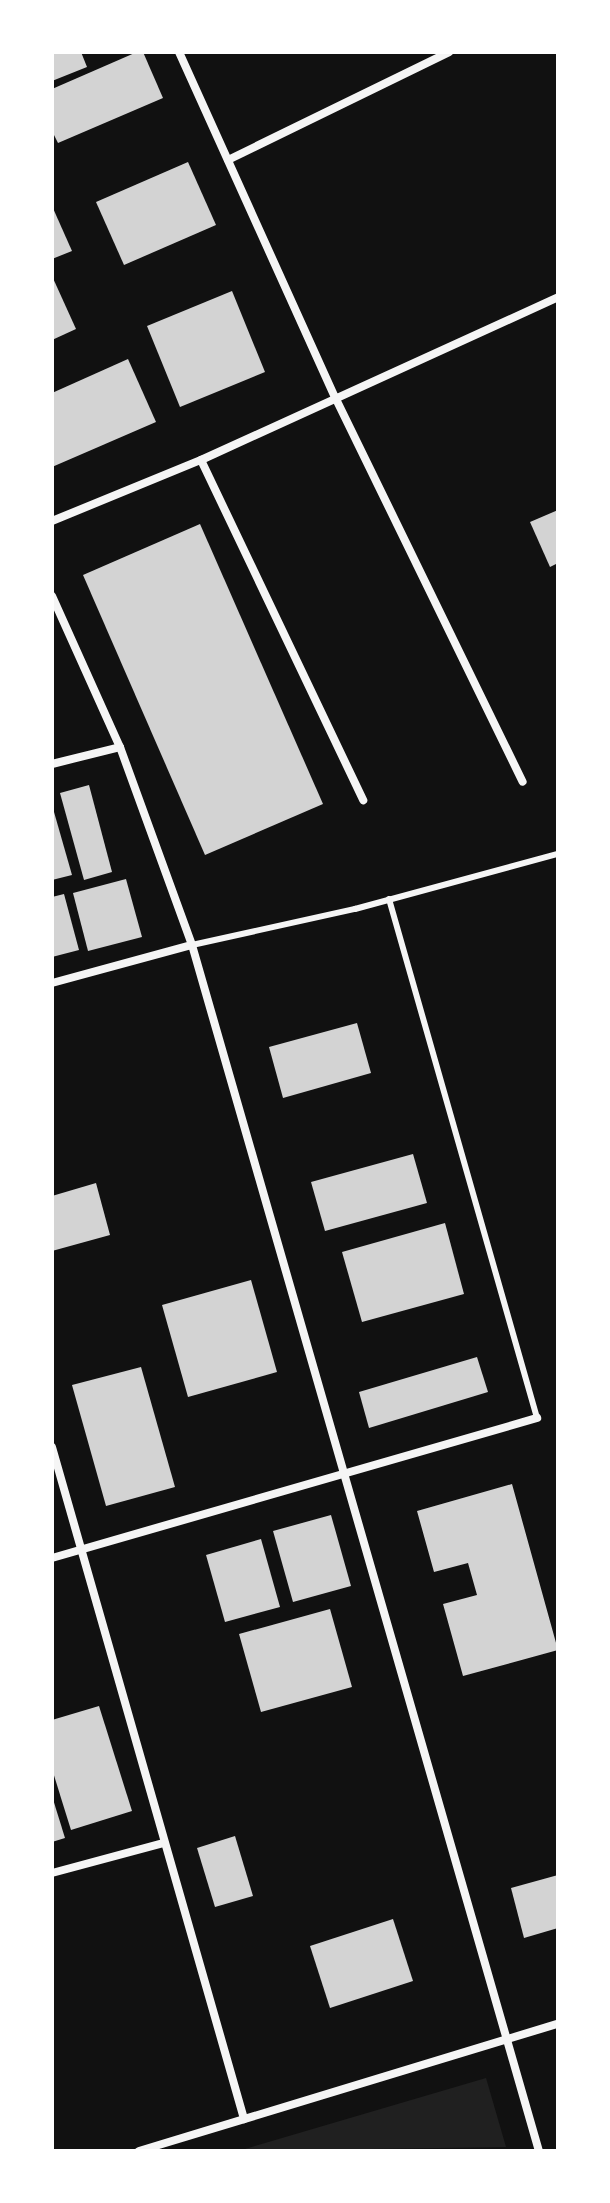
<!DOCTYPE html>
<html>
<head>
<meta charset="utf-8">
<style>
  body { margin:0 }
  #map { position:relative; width:610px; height:2203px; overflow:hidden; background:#111; font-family:"Exo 2",sans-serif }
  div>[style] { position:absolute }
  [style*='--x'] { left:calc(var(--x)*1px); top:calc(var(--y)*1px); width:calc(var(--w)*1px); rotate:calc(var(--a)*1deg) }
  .green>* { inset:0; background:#202020 }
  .building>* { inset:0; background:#d3d3d3 }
  .service>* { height:6px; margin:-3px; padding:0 3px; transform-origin:3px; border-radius:3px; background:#f5f5f5 }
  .minor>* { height:8px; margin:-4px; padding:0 4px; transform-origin:4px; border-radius:4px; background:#f5f5f5 }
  span { translate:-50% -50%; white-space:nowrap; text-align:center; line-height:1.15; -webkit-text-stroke:7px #fff; paint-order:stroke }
  .frame { position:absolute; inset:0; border:54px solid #fff; pointer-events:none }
</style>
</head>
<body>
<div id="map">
  <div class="green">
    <div style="clip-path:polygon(486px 2078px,506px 2147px,238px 2151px)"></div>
  </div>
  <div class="building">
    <div style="clip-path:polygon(52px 52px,81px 52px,87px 67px,52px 81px)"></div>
    <div style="clip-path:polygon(137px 52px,143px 52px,163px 98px,58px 143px,52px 131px,52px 89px)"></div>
    <div style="clip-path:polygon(188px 162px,216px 225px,124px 265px,96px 202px)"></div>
    <div style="clip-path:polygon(52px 206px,72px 251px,52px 259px)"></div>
    <div style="clip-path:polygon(52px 276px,76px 329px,52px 340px)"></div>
    <div style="clip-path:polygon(232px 291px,265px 372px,180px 407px,147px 326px)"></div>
    <div style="clip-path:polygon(128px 359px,156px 422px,52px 467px,52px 393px)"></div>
    <div style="clip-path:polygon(558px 510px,558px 563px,550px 567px,530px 522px)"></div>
    <div style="clip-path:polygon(200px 524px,323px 804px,205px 855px,83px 575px)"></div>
    <div style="clip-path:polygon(89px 785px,112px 872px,84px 880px,60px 793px)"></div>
    <div style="clip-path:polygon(52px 805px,72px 875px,52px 880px)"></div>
    <div style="clip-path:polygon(126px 879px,142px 937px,88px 951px,73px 893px)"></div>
    <div style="clip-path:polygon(64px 894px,79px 950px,52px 957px,52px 897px)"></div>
    <div style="clip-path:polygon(357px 1023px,371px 1073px,283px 1098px,269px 1047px)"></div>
    <div style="clip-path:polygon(413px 1154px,427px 1203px,325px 1231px,311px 1182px)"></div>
    <div style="clip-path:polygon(96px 1183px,110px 1235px,52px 1251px,52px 1196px)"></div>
    <div style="clip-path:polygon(445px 1223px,464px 1294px,362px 1322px,342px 1252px)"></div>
    <div style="clip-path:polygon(251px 1280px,277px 1372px,188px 1397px,162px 1305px)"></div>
    <div style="clip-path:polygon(477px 1357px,488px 1392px,369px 1428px,359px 1392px)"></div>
    <div style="clip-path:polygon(141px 1367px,175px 1487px,106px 1506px,72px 1385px)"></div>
    <div style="clip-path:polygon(512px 1484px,558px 1650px,463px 1676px,443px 1604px,477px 1595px,468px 1563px,434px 1572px,417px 1511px)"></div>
    <div style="clip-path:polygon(331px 1515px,351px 1586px,293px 1602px,273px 1531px)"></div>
    <div style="clip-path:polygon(261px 1539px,280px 1607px,225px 1622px,206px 1555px)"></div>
    <div style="clip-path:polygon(330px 1609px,352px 1687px,261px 1712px,239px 1634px)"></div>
    <div style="clip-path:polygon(99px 1706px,132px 1811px,71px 1830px,52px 1769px,52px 1720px)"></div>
    <div style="clip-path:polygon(52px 1796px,65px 1838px,52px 1842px)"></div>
    <div style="clip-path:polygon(235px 1836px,253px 1896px,215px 1907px,197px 1848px)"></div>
    <div style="clip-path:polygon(558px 1875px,558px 1928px,524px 1938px,511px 1888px)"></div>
    <div style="clip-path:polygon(393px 1919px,413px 1981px,330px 2008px,310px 1946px)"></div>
  </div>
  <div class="service">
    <div style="--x:389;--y:899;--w:540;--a:74.08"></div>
    <div style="--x:192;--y:945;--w:167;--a:-12.5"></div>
    <div style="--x:355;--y:909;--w:210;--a:-15.2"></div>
  </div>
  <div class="minor">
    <div style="--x:179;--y:52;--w:379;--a:65.7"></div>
    <div style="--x:335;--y:397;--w:428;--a:64"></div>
    <div style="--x:228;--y:160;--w:246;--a:-26"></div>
    <div style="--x:201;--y:460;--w:377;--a:64.5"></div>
    <div style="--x:52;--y:521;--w:161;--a:-22.3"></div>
    <div style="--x:201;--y:460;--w:392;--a:-24.5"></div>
    <div style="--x:52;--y:596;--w:166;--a:65.8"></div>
    <div style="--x:120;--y:747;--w:211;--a:70"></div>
    <div style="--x:192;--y:945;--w:1255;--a:73.95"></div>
    <div style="--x:52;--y:764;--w:70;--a:-14"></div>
    <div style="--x:52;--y:983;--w:145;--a:-15.2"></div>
    <div style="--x:52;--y:1447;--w:699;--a:74.05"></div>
    <div style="--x:52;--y:1558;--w:505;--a:-16.1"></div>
    <div style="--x:52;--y:1873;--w:115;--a:-15.1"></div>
    <div style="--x:139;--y:2151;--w:438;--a:-16.9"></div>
  </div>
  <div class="frame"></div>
</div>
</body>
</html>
